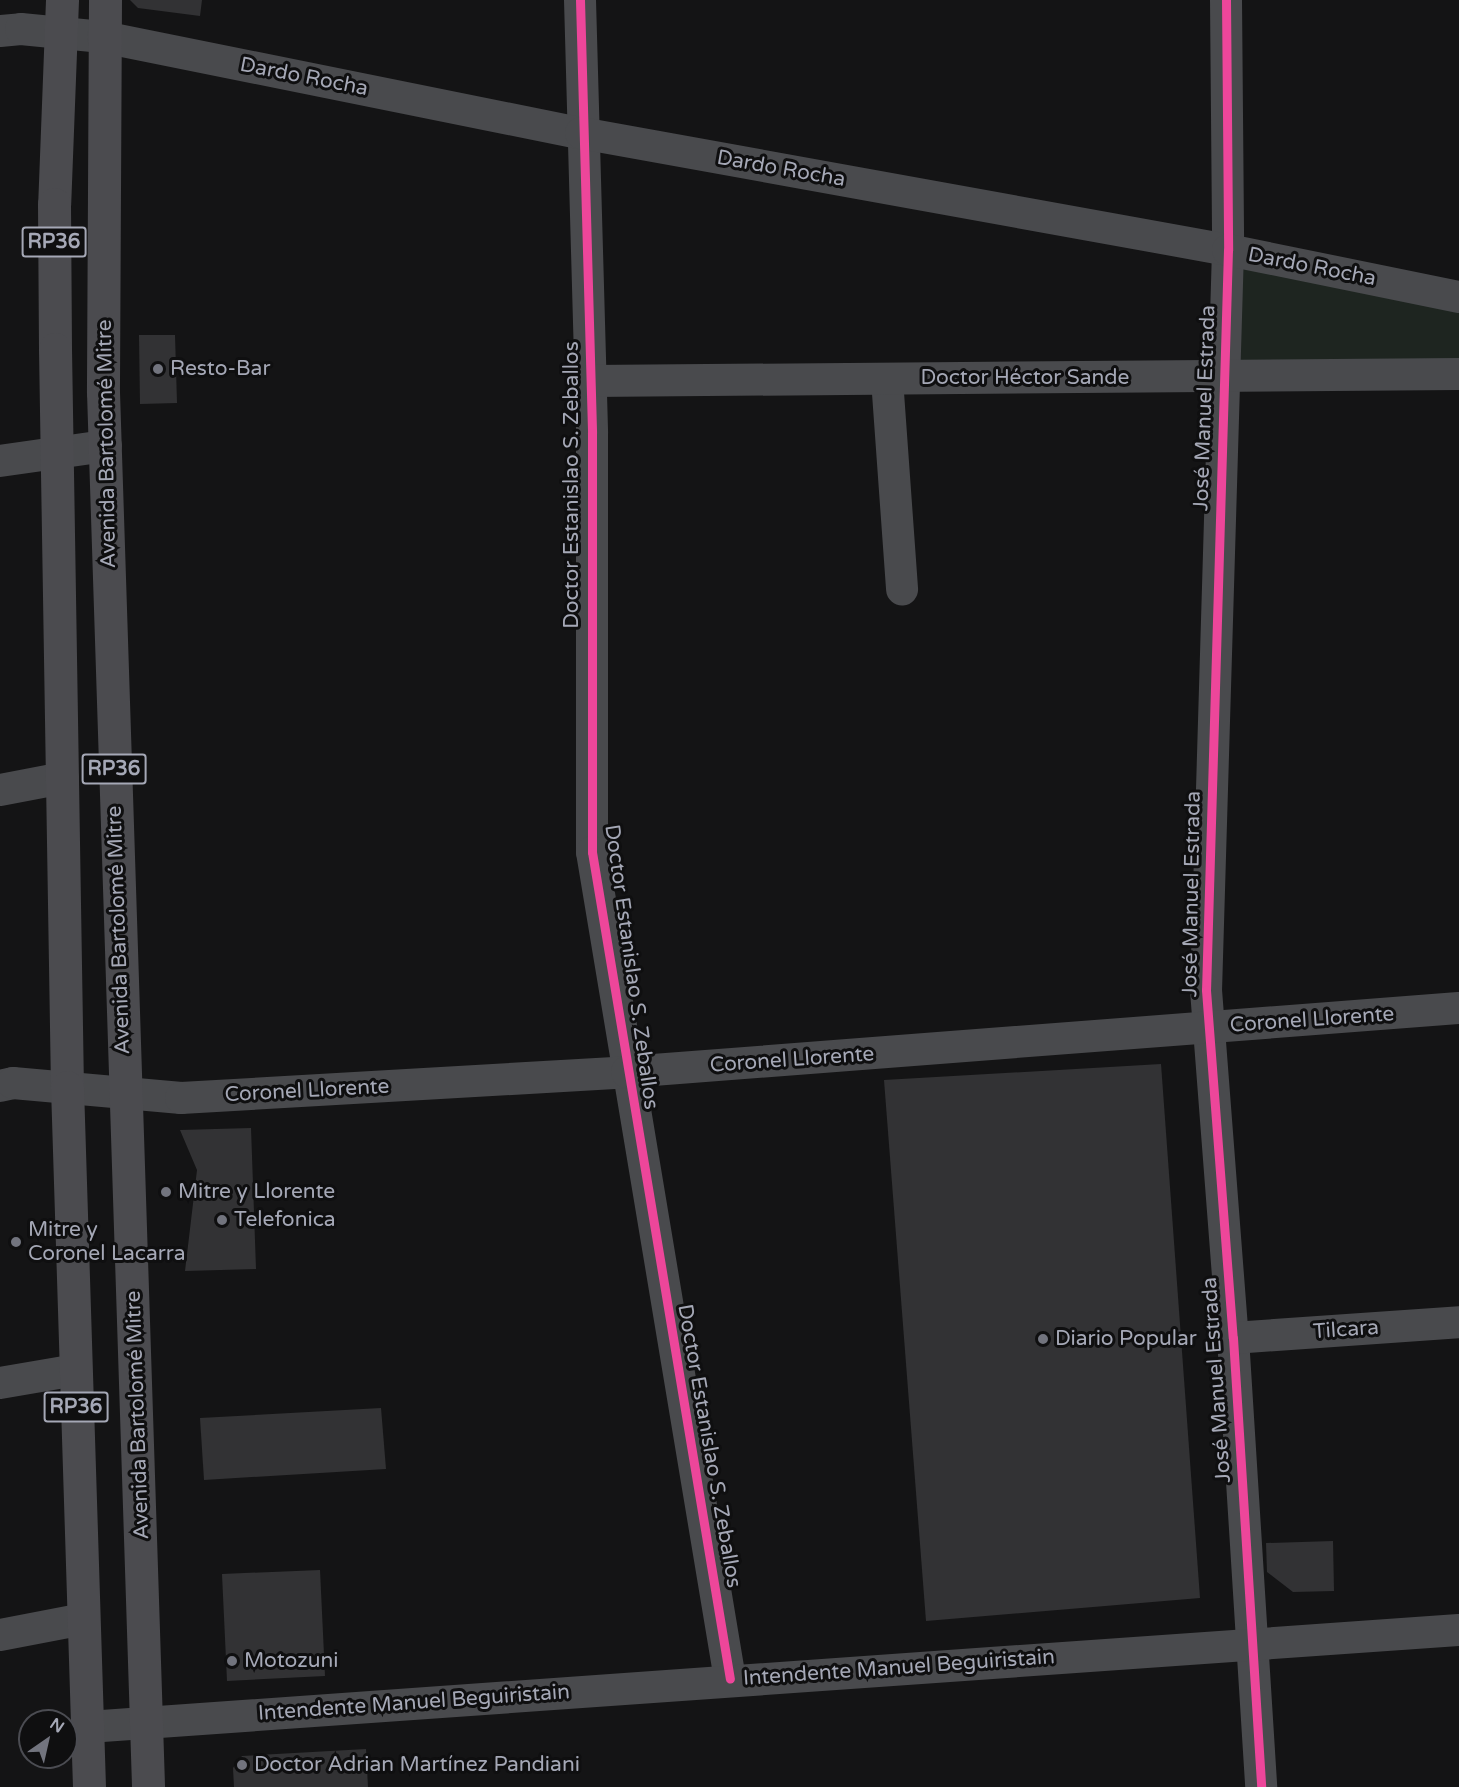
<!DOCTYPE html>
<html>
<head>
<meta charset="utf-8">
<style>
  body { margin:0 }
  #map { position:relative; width:1459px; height:1787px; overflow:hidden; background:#141415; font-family:"Varela Round",sans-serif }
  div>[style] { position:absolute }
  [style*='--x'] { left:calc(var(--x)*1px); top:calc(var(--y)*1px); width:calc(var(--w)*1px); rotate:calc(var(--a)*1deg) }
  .green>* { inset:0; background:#1e2520 }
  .building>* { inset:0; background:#323234 }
  .minor>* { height:32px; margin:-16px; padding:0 16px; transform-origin:16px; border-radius:16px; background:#494a4d }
  .major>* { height:33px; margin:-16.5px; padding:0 16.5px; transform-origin:16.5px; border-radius:16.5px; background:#4b4b4f }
  .cycleway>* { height:9px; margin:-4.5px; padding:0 4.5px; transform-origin:4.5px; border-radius:4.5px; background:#ed469a }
  .dots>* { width:16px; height:16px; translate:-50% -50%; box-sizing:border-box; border:3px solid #0f0f10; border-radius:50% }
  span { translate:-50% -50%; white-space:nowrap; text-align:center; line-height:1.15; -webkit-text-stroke:6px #0f0f10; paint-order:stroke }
  .shield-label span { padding:2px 4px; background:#0f0f10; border:2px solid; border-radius:4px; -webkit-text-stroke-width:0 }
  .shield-label { font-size:20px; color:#a5a8b6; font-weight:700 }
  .street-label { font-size:21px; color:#a5a8b6 }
  .poi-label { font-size:21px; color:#a5a8b6 }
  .left { translate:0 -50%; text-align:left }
  .north { position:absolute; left:18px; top:1709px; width:60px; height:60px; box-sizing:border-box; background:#0f0f10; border:2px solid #4b4c52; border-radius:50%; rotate:34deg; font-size:16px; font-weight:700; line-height:24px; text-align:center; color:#a5a8b6 }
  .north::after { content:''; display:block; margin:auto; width:21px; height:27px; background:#72747e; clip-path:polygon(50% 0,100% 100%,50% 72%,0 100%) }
</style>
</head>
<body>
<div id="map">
  <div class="green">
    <div style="clip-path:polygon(1228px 250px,1459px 297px,1459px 374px,1223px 376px)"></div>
  </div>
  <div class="building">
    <div style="clip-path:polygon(130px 0,202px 0,200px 16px,138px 8px)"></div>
    <div style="clip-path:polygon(139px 335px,175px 335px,177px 403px,140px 404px)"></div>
    <div style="clip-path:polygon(1161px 1064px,1200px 1598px,926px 1621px,884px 1080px)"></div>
    <div style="clip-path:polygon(251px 1128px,256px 1269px,185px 1271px,197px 1170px,180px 1130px)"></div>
    <div style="clip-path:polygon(381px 1408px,386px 1469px,204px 1480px,200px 1418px)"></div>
    <div style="clip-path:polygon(1333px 1541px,1334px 1591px,1293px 1592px,1267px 1572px,1266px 1543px)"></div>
    <div style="clip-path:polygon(320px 1570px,325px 1676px,227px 1681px,222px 1574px)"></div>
    <div style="clip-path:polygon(366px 1749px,368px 1787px,234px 1787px,233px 1768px,242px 1756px)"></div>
  </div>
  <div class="minor">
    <div style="--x:580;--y:0;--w:433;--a:88.4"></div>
    <div style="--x:592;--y:433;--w:419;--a:90"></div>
    <div style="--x:592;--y:852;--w:838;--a:80.53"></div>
    <div style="--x:1226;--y:0;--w:250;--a:89.5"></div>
    <div style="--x:1228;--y:250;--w:740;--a:91.7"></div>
    <div style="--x:1206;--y:990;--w:349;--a:85.6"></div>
    <div style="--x:1233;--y:1338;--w:450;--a:86.4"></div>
    <div style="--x:0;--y:31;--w:21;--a:-5"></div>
    <div style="--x:21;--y:29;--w:82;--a:5.6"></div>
    <div style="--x:103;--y:37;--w:488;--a:11.4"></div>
    <div style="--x:581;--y:133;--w:657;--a:10.25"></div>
    <div style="--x:1228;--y:250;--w:236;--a:11.5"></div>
    <div style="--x:887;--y:379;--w:211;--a:85.9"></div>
    <div style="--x:591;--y:381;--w:868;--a:-0.46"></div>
    <div style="--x:0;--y:461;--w:107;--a:-8.1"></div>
    <div style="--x:0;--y:790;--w:64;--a:-10.8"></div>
    <div style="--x:0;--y:1086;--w:13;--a:-13"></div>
    <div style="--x:13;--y:1083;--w:169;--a:5.1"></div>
    <div style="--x:181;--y:1098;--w:447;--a:-3.3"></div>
    <div style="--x:627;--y:1072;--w:834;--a:-4.4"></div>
    <div style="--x:1233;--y:1338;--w:227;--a:-4"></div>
    <div style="--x:0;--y:1383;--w:77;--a:-9.7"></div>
    <div style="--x:0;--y:1635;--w:85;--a:-10.9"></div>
    <div style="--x:88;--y:1727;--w:1374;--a:-4.05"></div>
  </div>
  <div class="major">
    <div style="--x:62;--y:0;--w:204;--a:92.2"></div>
    <div style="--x:54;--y:204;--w:145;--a:89.6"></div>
    <div style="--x:55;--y:349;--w:738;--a:89.07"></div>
    <div style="--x:67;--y:1087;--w:700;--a:88.2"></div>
    <div style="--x:105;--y:0;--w:392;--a:90.3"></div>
    <div style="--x:103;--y:392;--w:1396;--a:88.15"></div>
  </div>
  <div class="cycleway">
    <div style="--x:580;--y:0;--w:433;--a:88.4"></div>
    <div style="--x:592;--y:433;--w:419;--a:90"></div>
    <div style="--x:592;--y:852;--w:838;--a:80.53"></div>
    <div style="--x:1226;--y:0;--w:250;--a:89.5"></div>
    <div style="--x:1228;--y:250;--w:740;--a:91.7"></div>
    <div style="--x:1206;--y:990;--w:349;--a:85.6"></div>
    <div style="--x:1233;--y:1338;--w:450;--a:86.4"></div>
  </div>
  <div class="dots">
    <div style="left:158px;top:369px;background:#72747e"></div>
    <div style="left:166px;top:1192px;background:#72747e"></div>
    <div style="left:222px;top:1220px;background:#72747e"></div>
    <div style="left:16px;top:1242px;background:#72747e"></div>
    <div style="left:1043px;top:1339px;background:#72747e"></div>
    <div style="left:232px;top:1661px;background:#72747e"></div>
    <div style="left:242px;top:1765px;background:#72747e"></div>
  </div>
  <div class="shield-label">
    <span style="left:54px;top:242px">RP36</span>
    <span style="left:114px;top:769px">RP36</span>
    <span style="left:76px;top:1407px">RP36</span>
  </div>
  <div class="street-label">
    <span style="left:304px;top:77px;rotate:11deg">Dardo Rocha</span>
    <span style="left:781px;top:169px;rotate:10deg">Dardo Rocha</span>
    <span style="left:1312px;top:267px;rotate:11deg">Dardo Rocha</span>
    <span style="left:1025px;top:378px">Doctor Héctor Sande</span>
    <span style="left:1205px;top:408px;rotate:-88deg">José Manuel Estrada</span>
    <span style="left:107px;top:444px;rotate:-91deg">Avenida Bartolomé Mitre</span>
    <span style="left:572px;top:485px;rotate:-90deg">Doctor Estanislao S. Zeballos</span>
    <span style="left:1192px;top:894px;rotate:-89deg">José Manuel Estrada</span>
    <span style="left:119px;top:930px;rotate:-92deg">Avenida Bartolomé Mitre</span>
    <span style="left:631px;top:967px;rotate:82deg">Doctor Estanislao S. Zeballos</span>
    <span style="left:1312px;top:1020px;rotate:-4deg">Coronel Llorente</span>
    <span style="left:792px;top:1060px;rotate:-4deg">Coronel Llorente</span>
    <span style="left:307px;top:1091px;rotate:-3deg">Coronel Llorente</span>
    <span style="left:1346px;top:1330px;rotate:-4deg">Tilcara</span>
    <span style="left:1217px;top:1380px;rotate:-94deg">José Manuel Estrada</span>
    <span style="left:138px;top:1415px;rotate:-92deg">Avenida Bartolomé Mitre</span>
    <span style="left:709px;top:1446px;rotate:80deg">Doctor Estanislao S. Zeballos</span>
    <span style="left:899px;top:1668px;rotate:-4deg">Intendente Manuel Beguiristain</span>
    <span style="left:414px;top:1703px;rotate:-4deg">Intendente Manuel Beguiristain</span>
  </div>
  <div class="poi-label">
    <span class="left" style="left:170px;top:369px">Resto-Bar</span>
    <span class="left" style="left:178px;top:1192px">Mitre y Llorente</span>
    <span class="left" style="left:234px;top:1220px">Telefonica</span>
    <span class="left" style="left:28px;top:1242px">Mitre y<br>Coronel Lacarra</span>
    <span class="left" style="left:1055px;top:1339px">Diario Popular</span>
    <span class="left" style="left:244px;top:1661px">Motozuni</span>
    <span class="left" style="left:254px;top:1765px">Doctor Adrian Martínez Pandiani</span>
  </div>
  <div class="north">N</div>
</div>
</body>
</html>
